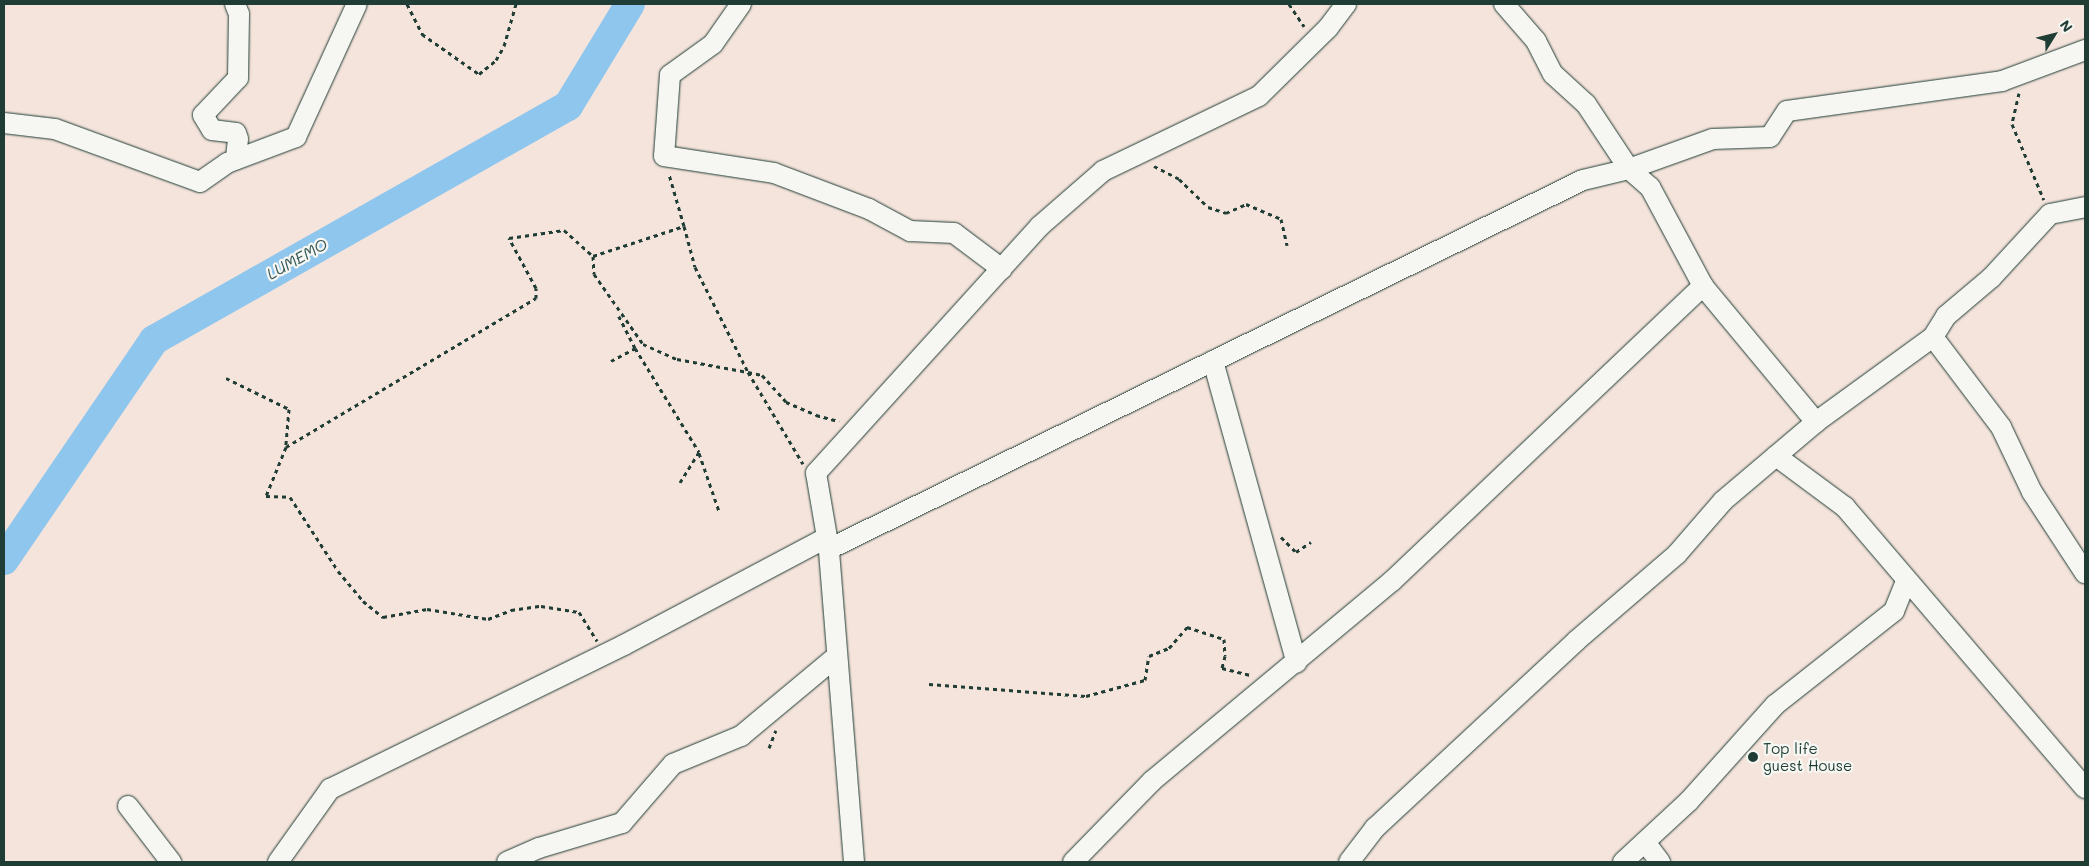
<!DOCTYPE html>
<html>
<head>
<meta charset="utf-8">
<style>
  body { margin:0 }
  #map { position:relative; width:2089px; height:866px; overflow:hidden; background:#f5e4dc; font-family:Mali,sans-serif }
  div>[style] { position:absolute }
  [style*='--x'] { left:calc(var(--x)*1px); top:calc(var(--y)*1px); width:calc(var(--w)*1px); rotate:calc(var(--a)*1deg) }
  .river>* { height:30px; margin:-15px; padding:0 15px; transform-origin:15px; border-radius:15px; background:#8fc6ed }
  .path>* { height:3px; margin-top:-1.5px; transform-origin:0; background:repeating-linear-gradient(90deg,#1f3d34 0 4px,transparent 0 8px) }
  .roads { filter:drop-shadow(0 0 1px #1f3d34) drop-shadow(0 0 1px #1f3d34) }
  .minor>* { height:20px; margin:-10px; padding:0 10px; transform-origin:10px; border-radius:10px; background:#f6f6f2 }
  .dots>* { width:14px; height:14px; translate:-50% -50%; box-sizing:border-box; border:2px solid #f6f6f2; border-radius:50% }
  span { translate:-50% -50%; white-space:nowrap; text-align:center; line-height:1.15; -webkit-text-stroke:4.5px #f6f6f2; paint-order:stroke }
  .poi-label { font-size:15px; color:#1f3d34 }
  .left { translate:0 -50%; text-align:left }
  .water-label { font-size:16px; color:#355859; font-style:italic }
  .frame { position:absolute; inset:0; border:5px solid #1f3d34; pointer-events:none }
  .north { position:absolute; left:2029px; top:10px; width:50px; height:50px; -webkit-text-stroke:4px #f6f6f2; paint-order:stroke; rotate:54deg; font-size:14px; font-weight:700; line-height:20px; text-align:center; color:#1f3d34 }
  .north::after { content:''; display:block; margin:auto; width:18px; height:22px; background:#1f3d34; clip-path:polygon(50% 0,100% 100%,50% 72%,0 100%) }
</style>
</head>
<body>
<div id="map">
  <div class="river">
    <div style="--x:4;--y:560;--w:266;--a:-55.7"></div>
    <div style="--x:154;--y:340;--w:476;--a:-29.5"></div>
    <div style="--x:568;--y:106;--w:119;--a:-58.7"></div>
  </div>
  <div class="path">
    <div style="--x:407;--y:4;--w:34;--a:63"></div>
    <div style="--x:422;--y:34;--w:70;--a:35.1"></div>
    <div style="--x:479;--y:74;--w:22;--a:-39"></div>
    <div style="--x:496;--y:60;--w:16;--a:-60"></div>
    <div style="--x:504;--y:46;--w:44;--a:-74.1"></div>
    <div style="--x:1289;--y:4;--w:27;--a:56"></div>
    <div style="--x:2019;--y:93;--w:32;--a:103"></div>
    <div style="--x:2012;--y:124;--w:82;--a:67.2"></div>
    <div style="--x:1154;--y:166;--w:28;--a:27"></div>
    <div style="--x:1179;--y:179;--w:40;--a:44"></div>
    <div style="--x:1208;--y:207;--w:19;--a:18"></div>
    <div style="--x:1226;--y:213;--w:22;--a:-24"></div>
    <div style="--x:1246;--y:204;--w:38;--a:23"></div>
    <div style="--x:1281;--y:219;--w:27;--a:77"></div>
    <div style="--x:684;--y:226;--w:42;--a:75"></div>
    <div style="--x:695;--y:267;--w:118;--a:63.2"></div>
    <div style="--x:748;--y:372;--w:14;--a:12"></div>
    <div style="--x:762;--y:375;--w:36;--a:48"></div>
    <div style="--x:786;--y:402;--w:33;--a:23"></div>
    <div style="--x:816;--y:415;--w:24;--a:15"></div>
    <div style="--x:593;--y:256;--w:96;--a:-18.2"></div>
    <div style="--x:684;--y:226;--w:54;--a:-106.1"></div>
    <div style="--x:635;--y:348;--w:122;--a:58.4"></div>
    <div style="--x:699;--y:452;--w:36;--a:122"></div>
    <div style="--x:611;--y:361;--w:27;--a:-28"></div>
    <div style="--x:635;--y:348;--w:39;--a:-117"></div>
    <div style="--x:226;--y:378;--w:70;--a:26.2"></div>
    <div style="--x:289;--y:409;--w:38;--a:95"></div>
    <div style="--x:286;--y:447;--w:53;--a:112.2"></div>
    <div style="--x:266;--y:496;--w:24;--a:2"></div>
    <div style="--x:290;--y:497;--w:88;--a:57"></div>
    <div style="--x:338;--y:571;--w:39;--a:50"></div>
    <div style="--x:363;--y:601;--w:26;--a:39"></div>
    <div style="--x:383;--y:617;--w:45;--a:-10.3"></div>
    <div style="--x:427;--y:609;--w:62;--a:9.3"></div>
    <div style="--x:488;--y:619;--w:25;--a:-21"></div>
    <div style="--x:511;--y:610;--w:30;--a:-8"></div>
    <div style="--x:541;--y:606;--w:38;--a:9"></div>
    <div style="--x:579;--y:612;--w:34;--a:58"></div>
    <div style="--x:286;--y:447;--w:291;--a:-30.8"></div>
    <div style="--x:536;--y:298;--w:10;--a:-90"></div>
    <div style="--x:536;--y:288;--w:57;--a:-118.4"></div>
    <div style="--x:509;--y:238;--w:56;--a:-8.3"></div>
    <div style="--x:564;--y:230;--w:39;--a:42"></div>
    <div style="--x:593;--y:256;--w:18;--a:87"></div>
    <div style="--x:594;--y:274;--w:85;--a:55"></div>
    <div style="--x:643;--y:344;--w:37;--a:24"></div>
    <div style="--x:677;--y:359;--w:72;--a:10.4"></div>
    <div style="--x:748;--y:372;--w:107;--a:59.1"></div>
    <div style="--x:699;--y:453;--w:61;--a:71"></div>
    <div style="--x:1281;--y:537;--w:21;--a:45"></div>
    <div style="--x:1296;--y:552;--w:18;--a:-34"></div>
    <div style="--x:929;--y:684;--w:157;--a:4.4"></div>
    <div style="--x:1086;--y:696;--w:61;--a:-15.2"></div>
    <div style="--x:1145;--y:680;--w:24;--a:-81"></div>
    <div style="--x:1149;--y:656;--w:22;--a:-22"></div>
    <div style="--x:1169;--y:648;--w:28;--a:-49"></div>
    <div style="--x:1187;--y:627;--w:39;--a:18"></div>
    <div style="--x:1224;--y:639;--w:17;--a:87"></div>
    <div style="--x:1225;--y:656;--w:12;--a:104"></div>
    <div style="--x:1222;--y:668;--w:29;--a:14"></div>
    <div style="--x:769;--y:748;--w:19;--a:-69"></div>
  </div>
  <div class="roads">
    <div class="minor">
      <div style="--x:235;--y:4;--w:11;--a:68"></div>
      <div style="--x:239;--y:14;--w:64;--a:90.9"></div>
      <div style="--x:238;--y:78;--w:51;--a:133.4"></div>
      <div style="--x:203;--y:115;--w:17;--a:59"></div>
      <div style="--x:212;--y:130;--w:24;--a:7"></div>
      <div style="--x:236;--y:133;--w:6;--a:72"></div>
      <div style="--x:238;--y:139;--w:20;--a:96"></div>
      <div style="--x:741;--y:4;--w:49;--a:125"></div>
      <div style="--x:713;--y:44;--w:53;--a:144.2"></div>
      <div style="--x:670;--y:75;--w:81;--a:94.2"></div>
      <div style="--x:664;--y:156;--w:111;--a:8.8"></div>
      <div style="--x:774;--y:173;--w:102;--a:20.8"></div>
      <div style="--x:869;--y:209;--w:47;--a:28.2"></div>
      <div style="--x:910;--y:231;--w:44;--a:2.6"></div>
      <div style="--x:954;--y:233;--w:60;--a:36.9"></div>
      <div style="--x:1504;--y:4;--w:49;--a:49.1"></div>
      <div style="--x:1536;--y:41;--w:37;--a:63"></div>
      <div style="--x:1553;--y:74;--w:45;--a:42.3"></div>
      <div style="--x:1586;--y:104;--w:78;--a:56.5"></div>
      <div style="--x:1629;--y:169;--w:89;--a:-19.7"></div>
      <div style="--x:1713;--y:139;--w:57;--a:-2"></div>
      <div style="--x:1770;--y:137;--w:31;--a:-57"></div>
      <div style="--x:1787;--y:111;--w:217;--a:-7.9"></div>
      <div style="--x:2002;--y:81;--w:89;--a:-20.5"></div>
      <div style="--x:4;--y:123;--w:51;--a:6.7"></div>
      <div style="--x:55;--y:129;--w:154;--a:20.1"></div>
      <div style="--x:200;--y:182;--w:33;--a:-35"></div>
      <div style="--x:227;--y:163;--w:74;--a:-20.6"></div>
      <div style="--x:296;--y:137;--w:146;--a:-65.4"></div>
      <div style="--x:1933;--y:337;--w:25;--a:-58"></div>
      <div style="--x:1946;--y:316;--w:59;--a:-40.2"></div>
      <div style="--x:1991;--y:278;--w:87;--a:-47.3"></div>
      <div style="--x:2050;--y:214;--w:36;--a:-11"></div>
      <div style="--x:1213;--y:361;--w:313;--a:74.5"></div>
      <div style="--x:1776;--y:456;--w:86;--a:36.5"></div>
      <div style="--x:1845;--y:507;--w:370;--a:49.5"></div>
      <div style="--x:829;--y:549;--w:839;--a:-26.08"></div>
      <div style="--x:1583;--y:180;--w:47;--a:-13.4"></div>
      <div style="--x:1629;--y:169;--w:28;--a:41"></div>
      <div style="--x:1650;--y:187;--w:112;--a:61.8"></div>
      <div style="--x:1703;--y:286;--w:177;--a:50.3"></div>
      <div style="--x:128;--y:806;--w:71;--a:52.5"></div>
      <div style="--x:1645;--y:842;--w:25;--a:53"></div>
      <div style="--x:278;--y:862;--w:90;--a:-54.5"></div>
      <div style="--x:330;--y:789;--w:327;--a:-26.1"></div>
      <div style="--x:624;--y:645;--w:229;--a:-27.9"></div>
      <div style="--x:507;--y:862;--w:35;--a:-24"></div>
      <div style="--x:539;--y:848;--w:87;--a:-16.8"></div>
      <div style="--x:622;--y:823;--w:78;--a:-49.2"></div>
      <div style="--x:673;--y:764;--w:74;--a:-22.4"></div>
      <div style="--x:741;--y:736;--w:125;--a:-39.8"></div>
      <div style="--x:854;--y:862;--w:314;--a:-94.6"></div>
      <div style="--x:829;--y:549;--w:77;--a:-99.7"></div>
      <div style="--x:816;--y:473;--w:333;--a:-47.8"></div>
      <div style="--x:1040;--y:226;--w:84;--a:-41.1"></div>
      <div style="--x:1103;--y:171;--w:173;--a:-25.7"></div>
      <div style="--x:1259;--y:96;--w:97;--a:-44.6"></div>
      <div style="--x:1328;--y:28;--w:30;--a:-53"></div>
      <div style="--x:1073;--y:862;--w:113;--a:-45.7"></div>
      <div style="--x:1152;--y:781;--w:312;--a:-39.8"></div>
      <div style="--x:1392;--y:581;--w:429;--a:-43.5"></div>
      <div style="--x:1349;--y:862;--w:43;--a:-52.6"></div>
      <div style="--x:1375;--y:828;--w:275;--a:-42.9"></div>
      <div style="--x:1576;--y:641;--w:133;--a:-40.7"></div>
      <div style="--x:1677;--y:554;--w:70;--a:-49"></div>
      <div style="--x:1723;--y:501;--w:122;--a:-40.3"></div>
      <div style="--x:1816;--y:422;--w:145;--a:-36"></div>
      <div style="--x:1933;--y:337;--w:113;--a:52.9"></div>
      <div style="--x:2001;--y:427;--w:72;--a:64.5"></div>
      <div style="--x:2032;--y:492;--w:97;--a:56.8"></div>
      <div style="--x:1623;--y:862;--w:90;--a:-42.7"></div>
      <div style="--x:1689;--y:801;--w:129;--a:-48.1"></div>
      <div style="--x:1775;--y:705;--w:152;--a:-38.3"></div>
      <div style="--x:1894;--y:611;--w:31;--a:-68"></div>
    </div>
  </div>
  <div class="dots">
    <div style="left:1753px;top:757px;background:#1f3d34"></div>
  </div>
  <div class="poi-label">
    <span class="left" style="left:1763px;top:757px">Top life<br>guest House</span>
  </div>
  <div class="water-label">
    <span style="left:297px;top:259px;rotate:-29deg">LUMEMO</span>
  </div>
  <div class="frame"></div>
  <div class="north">N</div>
</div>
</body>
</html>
